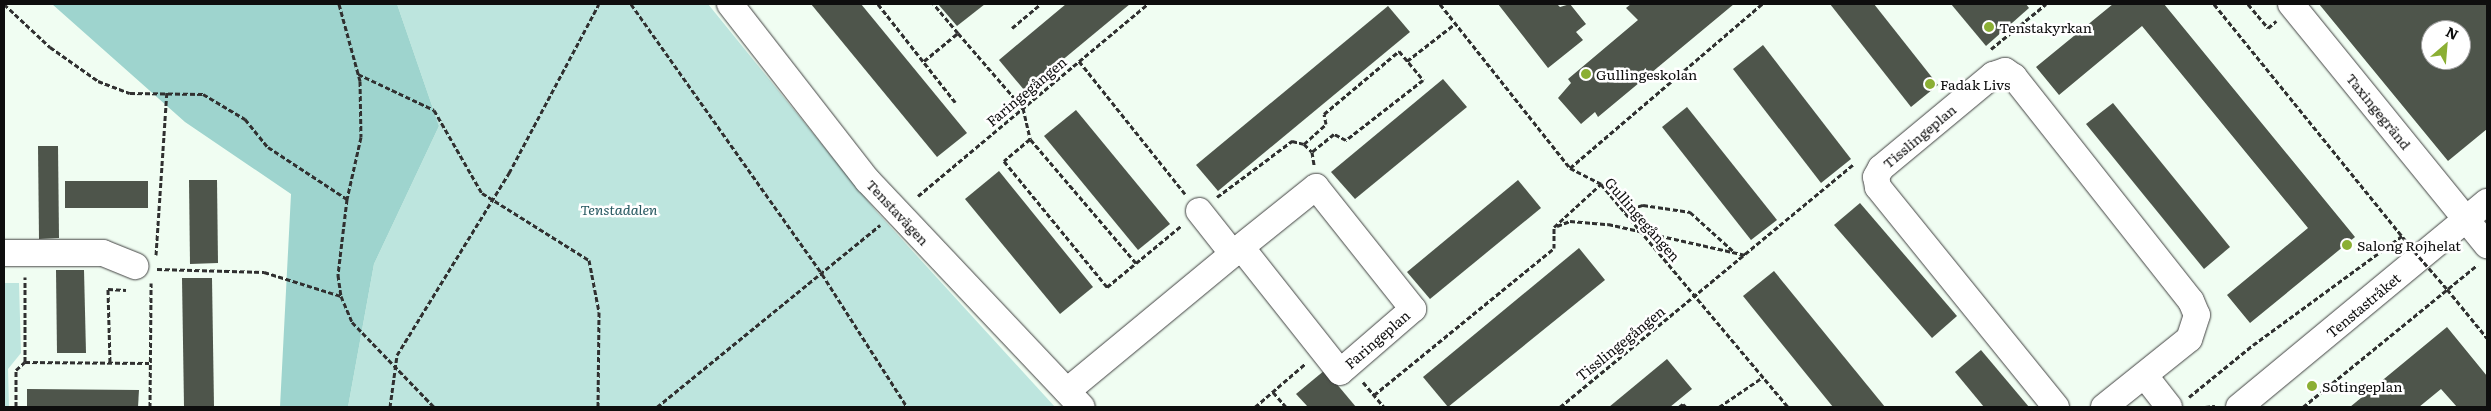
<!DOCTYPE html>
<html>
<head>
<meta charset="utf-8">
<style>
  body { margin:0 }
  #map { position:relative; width:2491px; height:411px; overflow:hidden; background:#f0fdf2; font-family:Literata,serif }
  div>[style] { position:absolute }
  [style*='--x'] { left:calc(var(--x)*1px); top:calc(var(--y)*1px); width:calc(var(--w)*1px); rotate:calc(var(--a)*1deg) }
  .green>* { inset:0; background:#bde5de }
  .forest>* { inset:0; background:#9ed4ce }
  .building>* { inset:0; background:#4e554b }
  .path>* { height:3px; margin-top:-1.5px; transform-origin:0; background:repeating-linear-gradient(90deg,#303030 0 5px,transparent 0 7.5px) }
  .roads { filter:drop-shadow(0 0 1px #414141) drop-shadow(0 0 1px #414141) }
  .minor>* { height:26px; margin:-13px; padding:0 13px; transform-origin:13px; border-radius:13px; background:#fff }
  .path-bridge>* { height:3px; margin-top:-1.5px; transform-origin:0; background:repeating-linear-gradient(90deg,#303030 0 5px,transparent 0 7.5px) }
  .dots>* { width:14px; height:14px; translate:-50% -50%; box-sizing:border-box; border:2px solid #fff; border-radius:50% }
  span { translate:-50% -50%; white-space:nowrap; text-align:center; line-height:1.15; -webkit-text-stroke:5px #fff; paint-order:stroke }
  .poi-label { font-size:14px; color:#0e0e0e }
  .left { translate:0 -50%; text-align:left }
  .street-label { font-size:14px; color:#0e0e0e }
  .park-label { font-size:14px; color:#25575f; font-style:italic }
  .frame { position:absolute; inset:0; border:5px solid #0e0e0e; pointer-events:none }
  .north { position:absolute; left:2421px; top:20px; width:50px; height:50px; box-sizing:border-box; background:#fff; border:1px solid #9f9f9f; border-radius:50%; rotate:27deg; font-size:14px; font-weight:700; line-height:20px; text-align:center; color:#0e0e0e }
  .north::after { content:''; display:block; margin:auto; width:18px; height:22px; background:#8baf34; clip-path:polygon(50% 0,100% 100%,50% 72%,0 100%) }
</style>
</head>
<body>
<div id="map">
  <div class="green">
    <div style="clip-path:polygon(397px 4px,708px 4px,876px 211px,1055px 407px,348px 407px,374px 264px,439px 126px)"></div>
    <div style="clip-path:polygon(4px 283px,19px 283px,21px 353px,8px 369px,9px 407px,4px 407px)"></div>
  </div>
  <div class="forest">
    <div style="clip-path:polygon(52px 4px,397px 4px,439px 126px,374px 264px,348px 407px,280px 407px,291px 194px,185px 122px)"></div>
  </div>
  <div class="building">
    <div style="clip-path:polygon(811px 4px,861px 4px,967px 133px,937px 157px)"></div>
    <div style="clip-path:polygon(938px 4px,985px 4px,957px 26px)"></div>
    <div style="clip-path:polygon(1066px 4px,1130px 4px,1025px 91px,999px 60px)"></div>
    <div style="clip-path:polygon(1498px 4px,1557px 4px,1560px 7px,1570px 4px,1586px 24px,1576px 32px,1583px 40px,1548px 68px)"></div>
    <div style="clip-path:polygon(1631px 4px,1734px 4px,1598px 117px,1595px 112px,1581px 124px,1558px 98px,1571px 83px,1568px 79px,1638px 20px,1626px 8px)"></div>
    <div style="clip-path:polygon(1830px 4px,1874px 4px,1938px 85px,1911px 107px)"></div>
    <div style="clip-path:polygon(1951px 4px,2026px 4px,2029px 8px,1986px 46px)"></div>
    <div style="clip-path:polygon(2113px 4px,2164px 4px,2355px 237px,2250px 323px,2227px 295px,2308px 228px,2142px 26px,2059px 95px,2036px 67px)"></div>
    <div style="clip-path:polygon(evenodd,2319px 4px,2487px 4px,2487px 129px,2448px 161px,2319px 4px,2431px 30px,2461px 30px,2461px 60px,2431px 60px,2431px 30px)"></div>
    <div style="clip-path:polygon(1388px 6px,1410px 32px,1218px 191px,1196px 165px)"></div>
    <div style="clip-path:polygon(1763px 45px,1851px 159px,1821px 183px,1733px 69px)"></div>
    <div style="clip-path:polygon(1443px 79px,1467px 107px,1355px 199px,1331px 172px)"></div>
    <div style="clip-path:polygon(2113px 103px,2230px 247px,2204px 269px,2086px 124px)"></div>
    <div style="clip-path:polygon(1687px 107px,1777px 220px,1751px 240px,1662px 127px)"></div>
    <div style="clip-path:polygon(1076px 110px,1170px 224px,1138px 250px,1044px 136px)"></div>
    <div style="clip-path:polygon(38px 146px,58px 146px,59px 238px,39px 239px)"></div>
    <div style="clip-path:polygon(999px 171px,1093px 287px,1060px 314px,965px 199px)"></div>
    <div style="clip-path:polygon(189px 180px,217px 180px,218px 263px,190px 264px)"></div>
    <div style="clip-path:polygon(1518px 180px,1541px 208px,1430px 299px,1407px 272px)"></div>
    <div style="clip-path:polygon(65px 181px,148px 181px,148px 208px,65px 208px)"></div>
    <div style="clip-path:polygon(1860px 203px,1957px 316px,1932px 338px,1834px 225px)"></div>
    <div style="clip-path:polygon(1579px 248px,1605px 280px,1448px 407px,1423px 377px)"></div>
    <div style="clip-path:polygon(56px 270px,84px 270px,86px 353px,57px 353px)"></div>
    <div style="clip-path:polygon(1774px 271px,1885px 407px,1833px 407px,1743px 296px)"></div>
    <div style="clip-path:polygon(182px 278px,212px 278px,214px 407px,184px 407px)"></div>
    <div style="clip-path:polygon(2447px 327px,2487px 376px,2487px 407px,2457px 407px,2441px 389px,2419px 407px,2350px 407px)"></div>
    <div style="clip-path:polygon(1981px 350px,2029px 407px,1984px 407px,1955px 372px)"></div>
    <div style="clip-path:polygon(1667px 359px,1692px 389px,1670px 407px,1609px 407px)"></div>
    <div style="clip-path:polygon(1325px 370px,1356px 407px,1308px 407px,1296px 394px)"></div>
    <div style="clip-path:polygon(27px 389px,139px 390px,138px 407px,27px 407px)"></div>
  </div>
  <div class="path">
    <div style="--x:4;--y:4;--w:63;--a:43.1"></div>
    <div style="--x:50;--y:47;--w:59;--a:35.3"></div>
    <div style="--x:98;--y:81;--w:34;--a:21"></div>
    <div style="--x:130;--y:93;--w:73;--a:0.8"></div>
    <div style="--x:203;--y:94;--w:49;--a:30.8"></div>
    <div style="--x:245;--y:119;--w:36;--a:51"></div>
    <div style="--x:268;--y:147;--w:95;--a:33.4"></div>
    <div style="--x:339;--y:4;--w:80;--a:74.7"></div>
    <div style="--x:360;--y:81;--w:56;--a:89"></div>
    <div style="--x:361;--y:137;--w:64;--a:102.7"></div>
    <div style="--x:347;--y:199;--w:77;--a:96.8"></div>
    <div style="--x:338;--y:275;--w:21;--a:82"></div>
    <div style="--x:631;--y:4;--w:331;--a:54.7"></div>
    <div style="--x:822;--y:274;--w:158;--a:57.4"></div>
    <div style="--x:878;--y:4;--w:125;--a:51.8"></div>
    <div style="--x:1440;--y:4;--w:209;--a:51.6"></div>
    <div style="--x:1570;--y:168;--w:35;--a:27"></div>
    <div style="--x:1601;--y:184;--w:291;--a:50"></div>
    <div style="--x:2214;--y:4;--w:305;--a:51"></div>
    <div style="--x:2248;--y:4;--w:31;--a:50"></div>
    <div style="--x:2268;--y:28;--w:11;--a:-41"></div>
    <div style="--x:1012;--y:28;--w:38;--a:-40"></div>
    <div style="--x:958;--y:33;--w:99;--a:49.1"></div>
    <div style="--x:1023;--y:108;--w:32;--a:77"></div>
    <div style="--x:1991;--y:49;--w:71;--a:-39.3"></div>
    <div style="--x:924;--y:61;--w:44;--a:-39.5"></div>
    <div style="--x:958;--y:33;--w:38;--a:-130"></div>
    <div style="--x:1079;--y:61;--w:170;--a:51.4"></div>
    <div style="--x:1407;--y:61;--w:62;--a:-37.8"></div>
    <div style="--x:358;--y:74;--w:84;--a:25.3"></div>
    <div style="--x:434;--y:110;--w:96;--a:60"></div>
    <div style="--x:482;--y:193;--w:126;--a:32.1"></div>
    <div style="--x:589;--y:260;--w:53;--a:79.1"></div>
    <div style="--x:599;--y:312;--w:95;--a:90.6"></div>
    <div style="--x:1304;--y:144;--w:11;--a:45"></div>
    <div style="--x:1570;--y:168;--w:253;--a:-40.5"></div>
    <div style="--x:918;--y:196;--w:300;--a:-39.9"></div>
    <div style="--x:1217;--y:197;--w:94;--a:-36.7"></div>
    <div style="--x:1292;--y:141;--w:12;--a:14"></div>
    <div style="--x:1304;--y:144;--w:30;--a:-42"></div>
    <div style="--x:1326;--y:124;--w:10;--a:-101"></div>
    <div style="--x:1324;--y:114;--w:98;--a:-40"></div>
    <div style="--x:1399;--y:51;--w:38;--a:50"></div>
    <div style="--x:1423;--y:80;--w:98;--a:142.1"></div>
    <div style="--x:1346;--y:140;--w:13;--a:-153"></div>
    <div style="--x:1334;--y:134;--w:28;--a:141"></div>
    <div style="--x:1312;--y:152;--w:13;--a:81"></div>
    <div style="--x:1624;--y:211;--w:20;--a:-18"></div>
    <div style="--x:1643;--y:205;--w:48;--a:8.5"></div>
    <div style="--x:1690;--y:212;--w:58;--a:42.2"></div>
    <div style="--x:1557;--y:226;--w:14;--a:-21"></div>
    <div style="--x:1570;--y:221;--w:38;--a:5"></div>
    <div style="--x:1608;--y:224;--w:141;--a:12.7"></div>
    <div style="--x:156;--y:255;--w:164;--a:-86.2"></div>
    <div style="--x:1136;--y:263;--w:163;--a:-130.5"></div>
    <div style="--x:1030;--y:139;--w:34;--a:140"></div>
    <div style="--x:1004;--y:161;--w:163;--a:50.7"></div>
    <div style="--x:1107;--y:287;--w:96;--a:-39.5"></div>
    <div style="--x:157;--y:269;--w:107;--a:1.6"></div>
    <div style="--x:264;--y:272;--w:81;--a:17.3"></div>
    <div style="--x:341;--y:296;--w:28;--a:67"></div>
    <div style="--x:352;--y:322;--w:118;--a:46"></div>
    <div style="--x:2447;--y:289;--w:63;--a:50.8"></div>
    <div style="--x:25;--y:362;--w:124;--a:0.5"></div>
    <div style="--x:110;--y:362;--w:73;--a:-91.6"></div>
    <div style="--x:108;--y:289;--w:18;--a:3"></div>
    <div style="--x:1363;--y:382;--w:33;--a:50"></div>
    <div style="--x:1273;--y:392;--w:20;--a:49"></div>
    <div style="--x:1374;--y:395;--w:232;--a:-39.2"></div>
    <div style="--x:1554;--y:248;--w:21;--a:-90"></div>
    <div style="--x:1554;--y:227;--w:64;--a:-42.5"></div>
    <div style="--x:2189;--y:397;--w:82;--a:-39.1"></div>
    <div style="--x:2253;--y:345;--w:185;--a:-36.2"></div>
    <div style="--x:16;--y:407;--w:37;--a:-90"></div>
    <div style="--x:16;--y:370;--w:12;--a:-42"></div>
    <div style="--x:25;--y:362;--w:85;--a:-90"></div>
    <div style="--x:150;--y:407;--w:124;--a:-89.5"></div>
    <div style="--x:390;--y:407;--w:52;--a:-82.3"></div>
    <div style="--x:397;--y:355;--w:214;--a:-58.4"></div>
    <div style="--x:509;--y:173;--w:191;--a:-62"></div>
    <div style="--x:657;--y:407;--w:288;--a:-39.2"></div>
    <div style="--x:1255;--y:407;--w:66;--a:-40.7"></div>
    <div style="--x:1560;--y:407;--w:381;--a:-39.6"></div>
    <div style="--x:1679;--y:407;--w:5;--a:-37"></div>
    <div style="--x:1683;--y:404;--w:4;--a:45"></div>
    <div style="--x:1719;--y:407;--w:53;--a:-34.3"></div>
    <div style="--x:2205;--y:407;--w:10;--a:-6"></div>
    <div style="--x:2303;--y:407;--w:225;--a:-39.2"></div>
  </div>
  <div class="roads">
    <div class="minor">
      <div style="--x:730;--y:4;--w:224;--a:52.1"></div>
      <div style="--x:868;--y:181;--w:311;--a:46.6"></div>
      <div style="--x:2291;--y:4;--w:311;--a:50.9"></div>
      <div style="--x:1199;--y:211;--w:55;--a:51.7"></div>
      <div style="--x:4;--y:253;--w:99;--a:0"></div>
      <div style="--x:103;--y:253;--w:35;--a:22"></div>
      <div style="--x:2145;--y:376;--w:39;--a:52"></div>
      <div style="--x:1067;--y:391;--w:226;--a:-39.6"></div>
      <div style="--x:1241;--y:247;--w:96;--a:-38.7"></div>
      <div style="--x:1316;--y:187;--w:156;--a:51.5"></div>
      <div style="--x:1413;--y:309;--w:96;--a:139.2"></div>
      <div style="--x:1340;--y:372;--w:159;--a:-128.4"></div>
      <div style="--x:2056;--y:407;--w:283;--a:-129"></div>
      <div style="--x:1878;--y:187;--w:10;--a:-101"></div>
      <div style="--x:1876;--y:177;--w:10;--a:-61"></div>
      <div style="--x:1881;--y:168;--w:146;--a:-39.7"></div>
      <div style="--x:1993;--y:75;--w:13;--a:-18"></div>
      <div style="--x:2005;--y:71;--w:11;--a:34"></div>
      <div style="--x:2014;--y:77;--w:285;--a:51.7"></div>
      <div style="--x:2191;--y:301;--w:15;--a:67"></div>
      <div style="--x:2197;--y:315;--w:25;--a:108"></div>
      <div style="--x:2189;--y:339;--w:109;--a:141.3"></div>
      <div style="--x:2239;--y:407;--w:322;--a:-39.6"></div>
    </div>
  </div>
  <div class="path-bridge">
    <div style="--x:2414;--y:251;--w:50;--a:49"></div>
  </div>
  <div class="dots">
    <div style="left:1989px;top:27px;background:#8baf34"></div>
    <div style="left:1586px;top:74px;background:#8baf34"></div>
    <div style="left:1930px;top:84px;background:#8baf34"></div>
    <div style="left:2347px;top:245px;background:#8baf34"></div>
    <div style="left:2312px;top:386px;background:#8baf34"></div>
  </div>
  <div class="poi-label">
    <span class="left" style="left:1999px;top:27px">Tenstakyrkan</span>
    <span class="left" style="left:1596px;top:74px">Gullingeskolan</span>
    <span class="left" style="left:1940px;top:84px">Fadak Livs</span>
    <span class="left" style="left:2357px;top:245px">Salong Rojhelat</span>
    <span class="left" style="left:2322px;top:386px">Sotingeplan</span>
  </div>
  <div class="street-label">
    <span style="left:1026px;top:91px;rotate:-40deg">Faringegången</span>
    <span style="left:2379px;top:111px;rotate:51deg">Taxingegränd</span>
    <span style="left:1919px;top:136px;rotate:-40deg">Tisslingeplan</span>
    <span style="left:898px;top:212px;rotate:47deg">Tenstavägen</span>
    <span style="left:1643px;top:219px;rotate:49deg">Gullingegången</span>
    <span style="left:2363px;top:305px;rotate:-40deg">Tenstastråket</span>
    <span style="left:1377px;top:339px;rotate:-41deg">Faringeplan</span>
    <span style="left:1620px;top:343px;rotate:-39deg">Tisslingegången</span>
  </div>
  <div class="park-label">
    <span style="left:619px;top:209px">Tenstadalen</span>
  </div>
  <div class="frame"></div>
  <div class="north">N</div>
</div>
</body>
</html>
